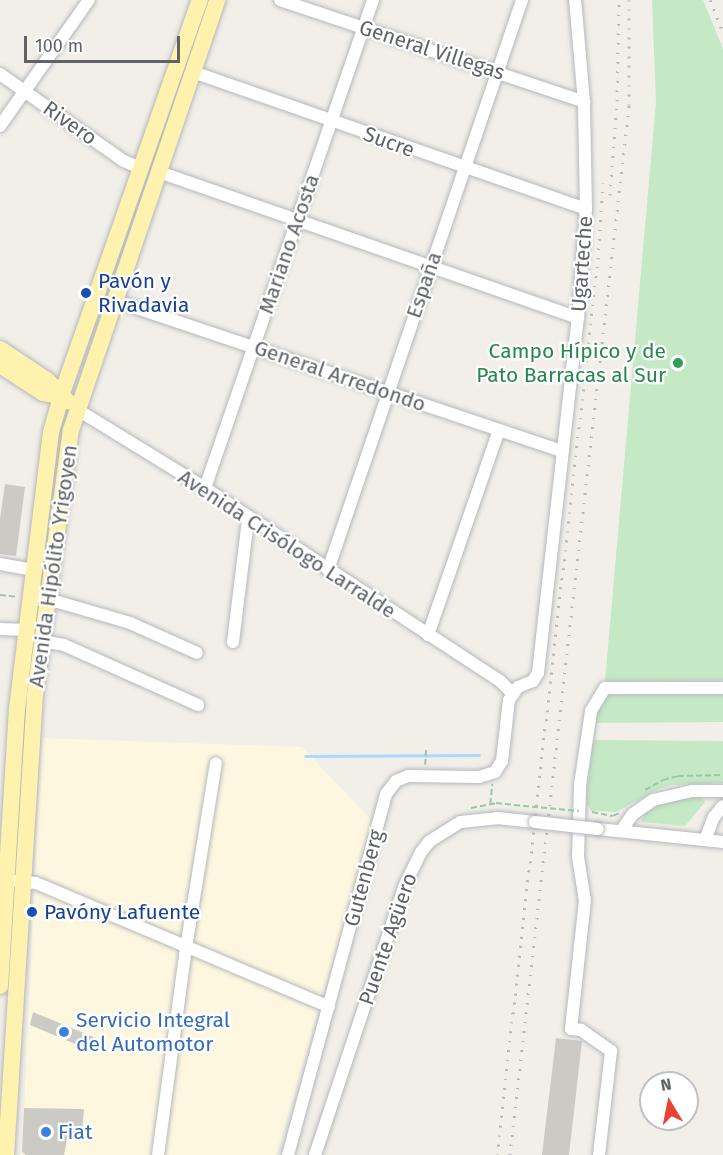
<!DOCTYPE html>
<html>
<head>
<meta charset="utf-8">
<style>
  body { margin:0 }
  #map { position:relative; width:723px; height:1155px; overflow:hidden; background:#f1efe8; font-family:"Fira Sans",sans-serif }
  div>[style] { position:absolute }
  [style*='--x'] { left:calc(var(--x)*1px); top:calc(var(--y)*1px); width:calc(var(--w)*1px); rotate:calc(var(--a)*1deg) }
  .commercial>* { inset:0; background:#fef7e0 }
  .green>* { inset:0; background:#c5e8c5 }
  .stream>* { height:3px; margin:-1.5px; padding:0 1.5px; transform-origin:1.5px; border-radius:1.5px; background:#aadaff }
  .building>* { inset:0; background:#cccac5 }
  .path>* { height:1.5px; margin-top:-0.75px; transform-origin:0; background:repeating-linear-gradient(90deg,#9cc7a9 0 6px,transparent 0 9px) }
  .roads { filter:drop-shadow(0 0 2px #b5b8bc) drop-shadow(0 0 2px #b5b8bc) }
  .minor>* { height:12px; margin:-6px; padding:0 6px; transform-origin:6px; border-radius:6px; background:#fff }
  .major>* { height:16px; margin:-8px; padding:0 8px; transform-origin:8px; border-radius:8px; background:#fff2af }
  .rail>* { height:3px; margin-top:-1.5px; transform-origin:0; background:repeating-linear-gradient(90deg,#b6b7b8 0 1.5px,transparent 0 9.5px) }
  .path-bridge>* { height:1.5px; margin-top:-0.75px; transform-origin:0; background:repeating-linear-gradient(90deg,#9cc7a9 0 6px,transparent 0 9px) }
  .bridges { filter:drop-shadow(0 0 2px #b5b8bc) drop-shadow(0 0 2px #b5b8bc) }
  .minor-bridge>* { height:12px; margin:-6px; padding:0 6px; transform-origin:6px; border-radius:6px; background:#fff }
  .dots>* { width:16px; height:16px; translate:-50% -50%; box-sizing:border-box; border:3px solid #fff; border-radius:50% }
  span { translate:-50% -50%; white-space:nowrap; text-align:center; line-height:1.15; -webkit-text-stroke:4.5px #fff; paint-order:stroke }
  .street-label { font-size:21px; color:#5f6368 }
  .transit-label { font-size:21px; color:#164399 }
  .left { translate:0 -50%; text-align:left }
  .leisure-label { font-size:21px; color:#27864d }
  .right { translate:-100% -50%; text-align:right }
  .shop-label { font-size:21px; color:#366cbe }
  .north { position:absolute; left:639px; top:1071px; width:60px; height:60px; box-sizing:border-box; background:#fff; border:2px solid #bfc1c3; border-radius:50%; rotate:350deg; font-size:16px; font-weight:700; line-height:24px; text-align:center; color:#5f6368 }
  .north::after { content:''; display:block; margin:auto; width:21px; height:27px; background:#ea4335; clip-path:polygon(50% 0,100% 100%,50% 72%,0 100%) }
  .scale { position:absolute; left:24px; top:36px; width:156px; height:27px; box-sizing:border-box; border:3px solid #5f6368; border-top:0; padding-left:8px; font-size:18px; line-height:21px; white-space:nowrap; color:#5f6368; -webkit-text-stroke:4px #fff; paint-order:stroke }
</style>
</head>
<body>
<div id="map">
  <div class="commercial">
    <div style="clip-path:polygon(41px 738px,302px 747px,374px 823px,276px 1155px,22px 1155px)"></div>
  </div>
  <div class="green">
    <div style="clip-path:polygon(652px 0,703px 0,723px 49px,723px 680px,605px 681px,656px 102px)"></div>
    <div style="clip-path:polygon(609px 695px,723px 695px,723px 722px,596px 723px,597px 712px)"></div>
    <div style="clip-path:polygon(593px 740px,723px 741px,723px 783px,672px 785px,656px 790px,616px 812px,591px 811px,586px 802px)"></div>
    <div style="clip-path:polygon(702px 797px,705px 802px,685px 826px,641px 822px,645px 813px,669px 800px)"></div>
  </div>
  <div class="stream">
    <div style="--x:305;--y:756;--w:174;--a:-0.3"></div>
  </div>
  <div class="building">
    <div style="clip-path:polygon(5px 484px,25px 487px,16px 556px,0 554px,0 519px)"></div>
    <div style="clip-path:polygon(33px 1012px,98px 1039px,92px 1051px,30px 1025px)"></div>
    <div style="clip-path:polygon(556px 1038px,582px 1041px,569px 1155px,542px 1155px)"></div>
    <div style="clip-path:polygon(24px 1108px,84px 1109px,82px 1134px,69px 1128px,64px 1155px,26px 1155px,22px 1152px)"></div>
  </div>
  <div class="path">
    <div style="--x:0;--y:595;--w:18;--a:6"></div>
    <div style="--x:425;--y:765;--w:17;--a:-87"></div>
    <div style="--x:645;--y:790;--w:21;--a:-29"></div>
    <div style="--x:663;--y:780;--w:16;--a:-15"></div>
    <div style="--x:678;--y:776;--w:45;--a:-1.3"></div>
    <div style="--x:490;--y:804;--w:20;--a:-84"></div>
    <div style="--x:471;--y:808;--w:25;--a:-11"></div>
    <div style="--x:496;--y:803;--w:18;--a:6"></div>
    <div style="--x:592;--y:812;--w:21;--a:11"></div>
    <div style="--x:613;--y:816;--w:7;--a:-27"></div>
  </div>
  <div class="roads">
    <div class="minor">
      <div style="--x:280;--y:0;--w:321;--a:18.5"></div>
      <div style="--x:193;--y:72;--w:416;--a:19.2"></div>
      <div style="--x:0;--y:74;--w:151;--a:35.1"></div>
      <div style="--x:124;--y:161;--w:20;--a:24"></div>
      <div style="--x:0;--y:126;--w:154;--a:-54.8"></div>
      <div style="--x:159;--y:172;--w:444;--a:19.2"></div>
      <div style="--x:116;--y:301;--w:471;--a:18.6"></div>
      <div style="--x:78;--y:410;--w:149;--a:31.6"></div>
      <div style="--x:205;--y:488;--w:354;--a:33.2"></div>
      <div style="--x:501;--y:682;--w:16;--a:45"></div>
      <div style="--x:205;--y:488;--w:516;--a:-71"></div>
      <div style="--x:0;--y:564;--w:35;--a:10"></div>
      <div style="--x:328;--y:570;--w:602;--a:-71.2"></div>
      <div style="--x:41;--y:597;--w:93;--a:16.3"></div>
      <div style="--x:130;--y:623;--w:73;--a:24.1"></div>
      <div style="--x:0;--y:629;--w:26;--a:2"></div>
      <div style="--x:428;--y:635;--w:217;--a:-70.9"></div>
      <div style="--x:42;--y:641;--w:22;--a:10"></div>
      <div style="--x:64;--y:645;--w:147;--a:24.1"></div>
      <div style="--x:233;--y:642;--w:124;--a:-83"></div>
      <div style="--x:598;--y:829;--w:126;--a:5.9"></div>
      <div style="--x:621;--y:831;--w:21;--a:-55"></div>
      <div style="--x:633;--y:814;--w:24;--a:-35"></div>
      <div style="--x:653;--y:800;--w:40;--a:-13"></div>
      <div style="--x:692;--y:791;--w:31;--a:0"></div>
      <div style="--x:705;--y:840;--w:25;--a:-69"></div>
      <div style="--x:714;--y:817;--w:14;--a:-51"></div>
      <div style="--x:17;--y:881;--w:19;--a:6"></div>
      <div style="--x:36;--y:883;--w:318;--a:22.9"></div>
      <div style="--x:158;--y:1155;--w:209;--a:-82.3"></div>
      <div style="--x:186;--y:948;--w:187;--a:-80.8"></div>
      <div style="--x:288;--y:1155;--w:374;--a:-74.8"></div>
      <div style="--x:386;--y:794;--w:16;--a:-52"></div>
      <div style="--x:396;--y:781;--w:13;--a:-23"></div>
      <div style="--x:408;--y:776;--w:71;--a:0.8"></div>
      <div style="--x:479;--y:777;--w:17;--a:-17"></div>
      <div style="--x:495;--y:772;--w:13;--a:-58"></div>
      <div style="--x:502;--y:761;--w:61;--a:-83.5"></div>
      <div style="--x:509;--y:700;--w:16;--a:-55"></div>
      <div style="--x:518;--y:687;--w:16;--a:-22"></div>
      <div style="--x:533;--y:681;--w:9;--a:-58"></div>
      <div style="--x:538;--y:673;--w:357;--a:-83.6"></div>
      <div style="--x:578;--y:318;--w:109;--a:-85.8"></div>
      <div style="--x:586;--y:209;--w:107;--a:-91.1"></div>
      <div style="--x:584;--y:102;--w:102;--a:-95"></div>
      <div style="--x:315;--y:1155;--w:282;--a:-71.6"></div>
      <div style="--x:404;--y:887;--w:39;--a:-64"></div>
      <div style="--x:421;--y:852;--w:14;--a:-51"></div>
      <div style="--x:430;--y:841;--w:36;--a:-32"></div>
      <div style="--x:461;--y:822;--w:36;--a:-6"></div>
      <div style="--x:497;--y:818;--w:38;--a:6"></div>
      <div style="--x:599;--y:1155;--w:105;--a:-83.4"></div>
      <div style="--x:611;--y:1051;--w:37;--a:-145"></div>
      <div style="--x:581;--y:1030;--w:10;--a:-174"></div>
      <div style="--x:571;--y:1029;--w:129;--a:-83.8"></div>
      <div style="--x:585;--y:901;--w:45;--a:-99"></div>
      <div style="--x:578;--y:857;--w:72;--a:-88.4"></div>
      <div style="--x:580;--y:785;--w:75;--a:-81.5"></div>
      <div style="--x:591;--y:711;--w:27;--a:-59"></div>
      <div style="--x:605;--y:688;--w:118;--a:0"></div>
    </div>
    <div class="major">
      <div style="--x:0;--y:349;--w:56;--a:33.4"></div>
      <div style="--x:47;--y:380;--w:30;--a:46"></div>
      <div style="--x:0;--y:365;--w:51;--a:33.1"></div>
      <div style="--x:43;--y:393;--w:18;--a:9"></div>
      <div style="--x:0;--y:986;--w:278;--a:-86.5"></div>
      <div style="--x:17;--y:709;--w:279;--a:-83"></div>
      <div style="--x:51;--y:432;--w:37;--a:-74"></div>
      <div style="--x:61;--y:396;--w:420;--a:-70.7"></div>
      <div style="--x:6;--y:1155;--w:461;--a:-86.4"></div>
      <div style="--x:35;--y:695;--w:267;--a:-82.3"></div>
      <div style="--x:71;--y:430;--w:454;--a:-71.2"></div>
    </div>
  </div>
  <div class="rail">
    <div style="--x:710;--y:0;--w:35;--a:68"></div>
    <div style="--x:610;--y:195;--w:94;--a:-85.7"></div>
    <div style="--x:617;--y:101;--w:101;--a:-88.9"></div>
    <div style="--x:497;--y:1155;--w:902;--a:-83.57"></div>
    <div style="--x:598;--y:259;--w:76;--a:-86.2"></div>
    <div style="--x:510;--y:1155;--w:1057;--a:-83.53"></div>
    <div style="--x:629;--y:105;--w:105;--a:-90"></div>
  </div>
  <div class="path-bridge">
    <div style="--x:514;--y:805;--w:65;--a:5.3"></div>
  </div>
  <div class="bridges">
    <div class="minor-bridge">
      <div style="--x:535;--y:822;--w:63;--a:6.3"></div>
    </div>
  </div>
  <div class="dots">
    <div style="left:86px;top:293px;background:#1a4fb4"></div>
    <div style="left:678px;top:363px;background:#2e9e5b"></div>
    <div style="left:32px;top:912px;background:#1a4fb4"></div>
    <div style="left:64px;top:1032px;background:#3f7fe0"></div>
    <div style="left:46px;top:1132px;background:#3f7fe0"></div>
  </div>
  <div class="street-label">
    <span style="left:432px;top:50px;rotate:18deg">General Villegas</span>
    <span style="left:70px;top:123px;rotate:35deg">Rivero</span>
    <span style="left:389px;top:142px;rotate:20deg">Sucre</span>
    <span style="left:289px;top:244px;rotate:-71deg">Mariano Acosta</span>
    <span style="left:582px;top:264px;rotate:-86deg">Ugarteche</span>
    <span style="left:424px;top:285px;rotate:-71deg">España</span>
    <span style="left:340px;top:376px;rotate:19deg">General Arredondo</span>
    <span style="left:287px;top:544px;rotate:33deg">Avenida Crisólogo Larralde</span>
    <span style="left:53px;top:566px;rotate:-82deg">Avenida Hipólito Yrigoyen</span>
    <span style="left:364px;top:878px;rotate:-75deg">Gutenberg</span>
    <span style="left:388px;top:939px;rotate:-71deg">Puente Agüero</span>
  </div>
  <div class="transit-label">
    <span class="left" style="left:98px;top:293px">Pavón y<br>Rivadavia</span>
    <span class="left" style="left:44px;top:912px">Pavóny Lafuente</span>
  </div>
  <div class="leisure-label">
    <span class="right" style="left:666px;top:363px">Campo Hípico y de<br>Pato Barracas al Sur</span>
  </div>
  <div class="shop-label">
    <span class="left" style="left:76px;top:1032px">Servicio Integral<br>del Automotor</span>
    <span class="left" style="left:58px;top:1132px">Fiat</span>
  </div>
  <div class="north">N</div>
  <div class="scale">100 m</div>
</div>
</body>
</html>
